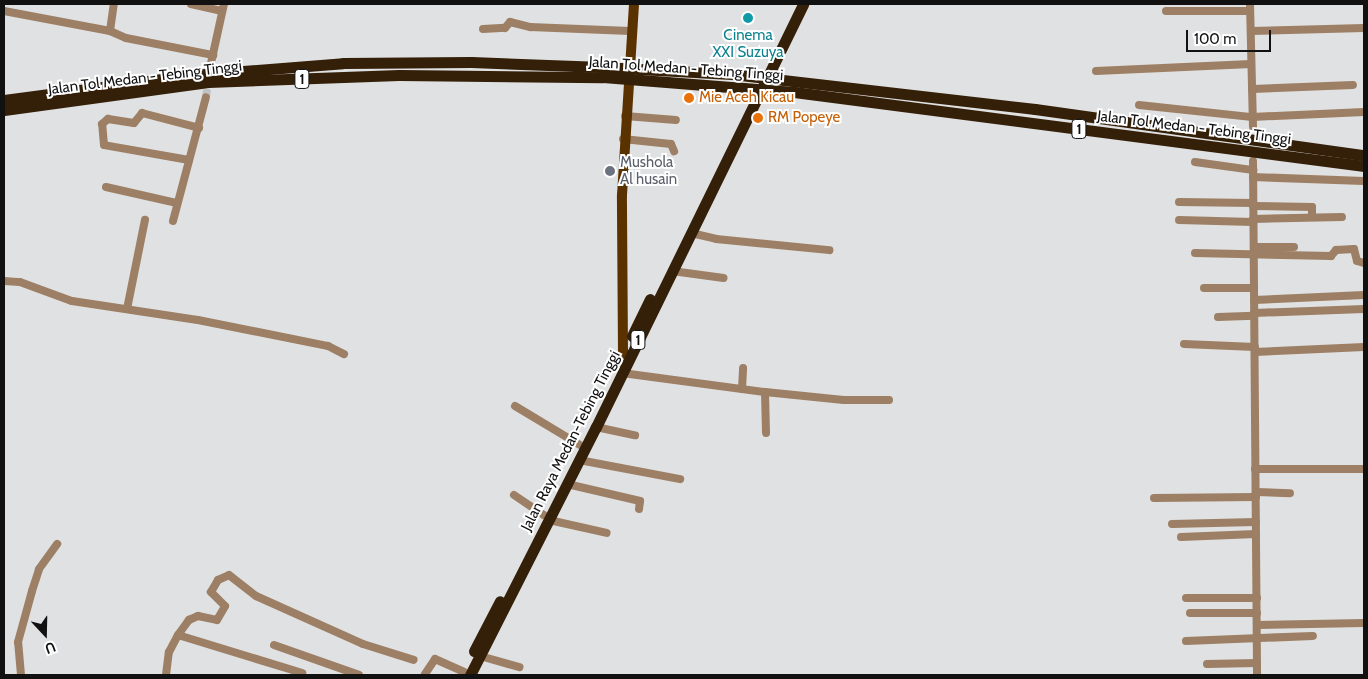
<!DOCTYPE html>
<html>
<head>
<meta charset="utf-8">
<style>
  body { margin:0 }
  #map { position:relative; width:1368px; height:679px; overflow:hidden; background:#e0e1e2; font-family:Cabin,sans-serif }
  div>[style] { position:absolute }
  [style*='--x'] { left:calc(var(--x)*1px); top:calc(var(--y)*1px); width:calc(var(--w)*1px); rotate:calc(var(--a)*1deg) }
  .minor-tunnel>* { height:8px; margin-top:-4px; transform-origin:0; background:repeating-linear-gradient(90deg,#c1c2c3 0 8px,transparent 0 12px) }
  .minor>* { height:8px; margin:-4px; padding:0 4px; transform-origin:4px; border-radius:4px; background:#9c7f64 }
  .major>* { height:10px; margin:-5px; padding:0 5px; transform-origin:5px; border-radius:5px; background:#593200 }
  .highway>* { height:11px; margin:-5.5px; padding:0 5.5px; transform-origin:5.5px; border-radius:5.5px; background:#341f08 }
  .dots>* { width:14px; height:14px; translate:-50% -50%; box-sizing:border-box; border:2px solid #fff; border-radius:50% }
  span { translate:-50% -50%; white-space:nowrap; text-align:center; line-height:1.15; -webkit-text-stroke:4px #fff; paint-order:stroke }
  .shield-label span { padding:1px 4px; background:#fff; border:1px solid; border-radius:4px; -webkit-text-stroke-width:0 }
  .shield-label { font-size:14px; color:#111112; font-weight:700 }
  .culture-label { font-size:15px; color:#0d838f }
  .street-label { font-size:15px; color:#111112 }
  .food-label { font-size:15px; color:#c56008 }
  .left { translate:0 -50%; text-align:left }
  .worship-label { font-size:15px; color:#5b616d }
  .frame { position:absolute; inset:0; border:5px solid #111112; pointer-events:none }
  .north { position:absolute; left:20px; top:609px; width:50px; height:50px; -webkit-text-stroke:4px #fff; paint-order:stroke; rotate:159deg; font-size:14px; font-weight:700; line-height:20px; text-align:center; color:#111112 }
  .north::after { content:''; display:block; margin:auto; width:18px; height:22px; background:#111112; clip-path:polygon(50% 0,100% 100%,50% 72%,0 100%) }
  .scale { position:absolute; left:1186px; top:30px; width:85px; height:22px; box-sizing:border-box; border:2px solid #111112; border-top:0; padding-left:6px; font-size:15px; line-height:18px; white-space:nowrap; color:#111112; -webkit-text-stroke:4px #fff; paint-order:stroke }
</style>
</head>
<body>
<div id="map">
  <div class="minor-tunnel">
    <div style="--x:206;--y:97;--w:34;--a:-82"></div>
  </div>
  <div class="minor">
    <div style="--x:191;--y:4;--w:32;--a:13"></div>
    <div style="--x:1250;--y:4;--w:123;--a:88.6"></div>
    <div style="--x:4;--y:11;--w:108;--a:10.7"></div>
    <div style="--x:110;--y:31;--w:17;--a:24"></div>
    <div style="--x:126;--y:38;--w:89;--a:11.1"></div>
    <div style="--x:1166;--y:11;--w:84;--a:0"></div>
    <div style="--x:483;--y:29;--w:22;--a:-3"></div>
    <div style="--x:505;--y:28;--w:8;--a:-50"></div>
    <div style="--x:510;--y:22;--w:21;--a:14"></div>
    <div style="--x:530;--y:27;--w:100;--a:2.3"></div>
    <div style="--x:110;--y:31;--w:27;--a:-82"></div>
    <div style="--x:1251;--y:31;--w:113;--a:-1.5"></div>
    <div style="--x:211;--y:63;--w:60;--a:-77.6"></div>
    <div style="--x:1096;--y:71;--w:155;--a:-2.6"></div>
    <div style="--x:1252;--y:89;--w:101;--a:-2.3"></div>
    <div style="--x:1139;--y:105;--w:114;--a:6.1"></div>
    <div style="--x:1252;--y:117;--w:112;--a:-2.6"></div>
    <div style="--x:625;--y:116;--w:51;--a:4.5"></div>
    <div style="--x:623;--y:139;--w:48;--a:5.9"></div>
    <div style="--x:671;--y:144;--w:8;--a:67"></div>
    <div style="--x:189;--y:160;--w:86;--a:-170"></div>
    <div style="--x:104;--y:145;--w:21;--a:-95"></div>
    <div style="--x:102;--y:124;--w:8;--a:-40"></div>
    <div style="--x:108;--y:119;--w:26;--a:9"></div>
    <div style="--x:134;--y:123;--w:13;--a:-51"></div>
    <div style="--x:142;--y:113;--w:59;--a:14.7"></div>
    <div style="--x:1253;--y:161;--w:514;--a:89.55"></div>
    <div style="--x:1195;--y:162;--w:59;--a:7.9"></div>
    <div style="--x:1253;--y:177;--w:111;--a:2.1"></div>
    <div style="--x:106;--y:187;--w:73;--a:12.7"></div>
    <div style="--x:1179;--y:202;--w:74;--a:0.8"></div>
    <div style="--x:1253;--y:206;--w:59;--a:1"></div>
    <div style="--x:1312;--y:207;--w:10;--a:90"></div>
    <div style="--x:1253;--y:219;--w:89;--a:-1.3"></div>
    <div style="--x:1179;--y:220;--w:74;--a:1.5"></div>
    <div style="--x:173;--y:221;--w:128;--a:-75.1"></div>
    <div style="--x:691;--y:233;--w:26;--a:13"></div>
    <div style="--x:716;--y:239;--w:114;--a:5.6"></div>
    <div style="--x:1254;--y:247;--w:40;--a:0"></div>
    <div style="--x:1195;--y:253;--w:136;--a:1.3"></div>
    <div style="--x:1331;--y:256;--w:8;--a:-50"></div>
    <div style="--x:1336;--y:250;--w:18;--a:-3"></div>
    <div style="--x:1354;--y:249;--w:12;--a:76"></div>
    <div style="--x:1357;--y:261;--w:7;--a:16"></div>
    <div style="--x:672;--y:271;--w:52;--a:7.7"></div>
    <div style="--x:4;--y:281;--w:16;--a:4"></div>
    <div style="--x:20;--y:282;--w:55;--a:20.1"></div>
    <div style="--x:72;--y:301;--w:127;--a:8.6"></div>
    <div style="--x:198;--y:320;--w:133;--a:11.3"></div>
    <div style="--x:328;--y:346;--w:18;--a:27"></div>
    <div style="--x:1204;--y:288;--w:50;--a:0"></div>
    <div style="--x:1254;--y:300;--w:110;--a:-2.6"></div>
    <div style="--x:127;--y:309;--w:91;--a:-78.6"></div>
    <div style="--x:1254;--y:313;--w:110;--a:-2.1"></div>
    <div style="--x:1218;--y:317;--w:36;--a:-2"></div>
    <div style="--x:1184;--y:344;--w:71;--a:2.4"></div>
    <div style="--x:1255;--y:352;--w:109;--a:-2.6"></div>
    <div style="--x:622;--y:373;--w:144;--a:7.6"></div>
    <div style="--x:765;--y:392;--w:79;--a:5.8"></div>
    <div style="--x:844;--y:400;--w:45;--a:0"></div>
    <div style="--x:742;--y:389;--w:21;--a:-87"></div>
    <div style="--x:765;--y:392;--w:41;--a:88.6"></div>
    <div style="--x:515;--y:406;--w:76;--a:31"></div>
    <div style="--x:596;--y:427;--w:40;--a:12"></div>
    <div style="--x:579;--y:460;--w:103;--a:10.7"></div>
    <div style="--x:1255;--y:469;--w:109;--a:0"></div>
    <div style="--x:567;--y:484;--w:75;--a:13.1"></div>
    <div style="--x:640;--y:501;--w:8;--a:97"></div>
    <div style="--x:1256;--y:492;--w:34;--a:2"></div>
    <div style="--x:514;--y:495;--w:36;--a:34"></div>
    <div style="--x:1154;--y:498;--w:102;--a:-0.6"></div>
    <div style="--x:549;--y:520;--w:59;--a:12.6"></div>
    <div style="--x:1172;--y:524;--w:84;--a:-1.4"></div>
    <div style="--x:1181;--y:537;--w:75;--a:-2.3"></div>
    <div style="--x:1186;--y:598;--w:71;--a:0"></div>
    <div style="--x:1190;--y:613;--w:67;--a:0"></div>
    <div style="--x:1257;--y:625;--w:107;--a:-1.1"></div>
    <div style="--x:178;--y:635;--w:19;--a:-54"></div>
    <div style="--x:189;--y:620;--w:10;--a:-24"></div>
    <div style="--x:198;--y:616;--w:19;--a:12"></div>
    <div style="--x:217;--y:620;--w:16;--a:-60"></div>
    <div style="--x:225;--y:606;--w:20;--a:-135"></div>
    <div style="--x:211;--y:592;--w:14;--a:-60"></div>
    <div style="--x:218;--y:580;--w:12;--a:-24"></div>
    <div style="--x:229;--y:575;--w:34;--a:38"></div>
    <div style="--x:256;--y:596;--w:117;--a:24.2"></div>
    <div style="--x:363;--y:644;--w:53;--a:17.4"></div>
    <div style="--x:1186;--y:641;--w:127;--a:-2.3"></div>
    <div style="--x:274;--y:645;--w:90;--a:19.4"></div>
    <div style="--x:480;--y:656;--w:41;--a:15.8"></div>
    <div style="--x:1207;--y:664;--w:50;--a:-1.1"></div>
    <div style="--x:425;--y:674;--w:18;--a:-56"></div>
    <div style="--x:435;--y:659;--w:32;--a:24"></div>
    <div style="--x:21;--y:675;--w:33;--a:-95"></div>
    <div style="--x:18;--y:642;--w:53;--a:-74.6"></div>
    <div style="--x:32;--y:591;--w:23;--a:-72"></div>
    <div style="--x:39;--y:569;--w:31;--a:-54"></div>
    <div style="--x:166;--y:675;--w:23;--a:-83"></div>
    <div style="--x:169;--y:652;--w:19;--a:-62"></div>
    <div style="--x:178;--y:635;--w:130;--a:17"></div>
  </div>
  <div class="major">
    <div style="--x:630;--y:356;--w:8;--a:-157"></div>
    <div style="--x:623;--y:353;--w:158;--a:-90.4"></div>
    <div style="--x:622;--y:195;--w:191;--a:-86.4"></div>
  </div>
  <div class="highway">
    <div style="--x:4;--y:100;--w:190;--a:-7.6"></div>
    <div style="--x:192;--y:75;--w:151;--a:-4.5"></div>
    <div style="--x:343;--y:63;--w:128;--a:-0.4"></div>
    <div style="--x:471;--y:62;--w:131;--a:2.2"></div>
    <div style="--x:602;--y:67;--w:130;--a:3.1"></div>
    <div style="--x:732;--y:74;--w:305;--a:6.6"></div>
    <div style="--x:1035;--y:109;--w:332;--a:8"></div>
    <div style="--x:4;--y:110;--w:206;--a:-7.8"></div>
    <div style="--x:208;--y:82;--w:191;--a:-2.1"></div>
    <div style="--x:399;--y:75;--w:204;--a:0.6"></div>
    <div style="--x:603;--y:77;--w:192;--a:4.5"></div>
    <div style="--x:794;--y:92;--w:575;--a:7.4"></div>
    <div style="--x:632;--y:336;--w:41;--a:-64.1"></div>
    <div style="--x:474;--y:651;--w:56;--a:-62.5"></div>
    <div style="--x:470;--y:675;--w:278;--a:-63.1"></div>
    <div style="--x:596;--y:427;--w:471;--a:-63.9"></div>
  </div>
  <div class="dots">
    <div style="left:748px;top:18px;background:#0f9aa8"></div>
    <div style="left:689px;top:98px;background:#e8710a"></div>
    <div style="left:758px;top:118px;background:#e8710a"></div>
    <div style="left:610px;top:171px;background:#6b7280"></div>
  </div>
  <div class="shield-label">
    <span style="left:302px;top:79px">1</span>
    <span style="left:1079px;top:129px">1</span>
    <span style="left:638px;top:340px">1</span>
  </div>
  <div class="culture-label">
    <span style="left:748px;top:44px">Cinema<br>XXI Suzuya</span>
  </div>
  <div class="street-label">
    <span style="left:686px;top:69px;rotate:4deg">Jalan Tol Medan - Tebing Tinggi</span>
    <span style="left:145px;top:78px;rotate:-7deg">Jalan Tol Medan - Tebing Tinggi</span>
    <span style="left:1194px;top:128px;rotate:7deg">Jalan Tol Medan - Tebing Tinggi</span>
    <span style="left:571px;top:441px;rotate:-63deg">Jalan Raya Medan-Tebing Tinggi</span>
  </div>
  <div class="food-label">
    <span class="left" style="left:699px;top:98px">Mie Aceh Kicau</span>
    <span class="left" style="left:768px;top:118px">RM Popeye</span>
  </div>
  <div class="worship-label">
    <span class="left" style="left:620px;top:171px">Mushola<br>Al husain</span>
  </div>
  <div class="frame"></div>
  <div class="north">U</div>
  <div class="scale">100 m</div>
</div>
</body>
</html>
